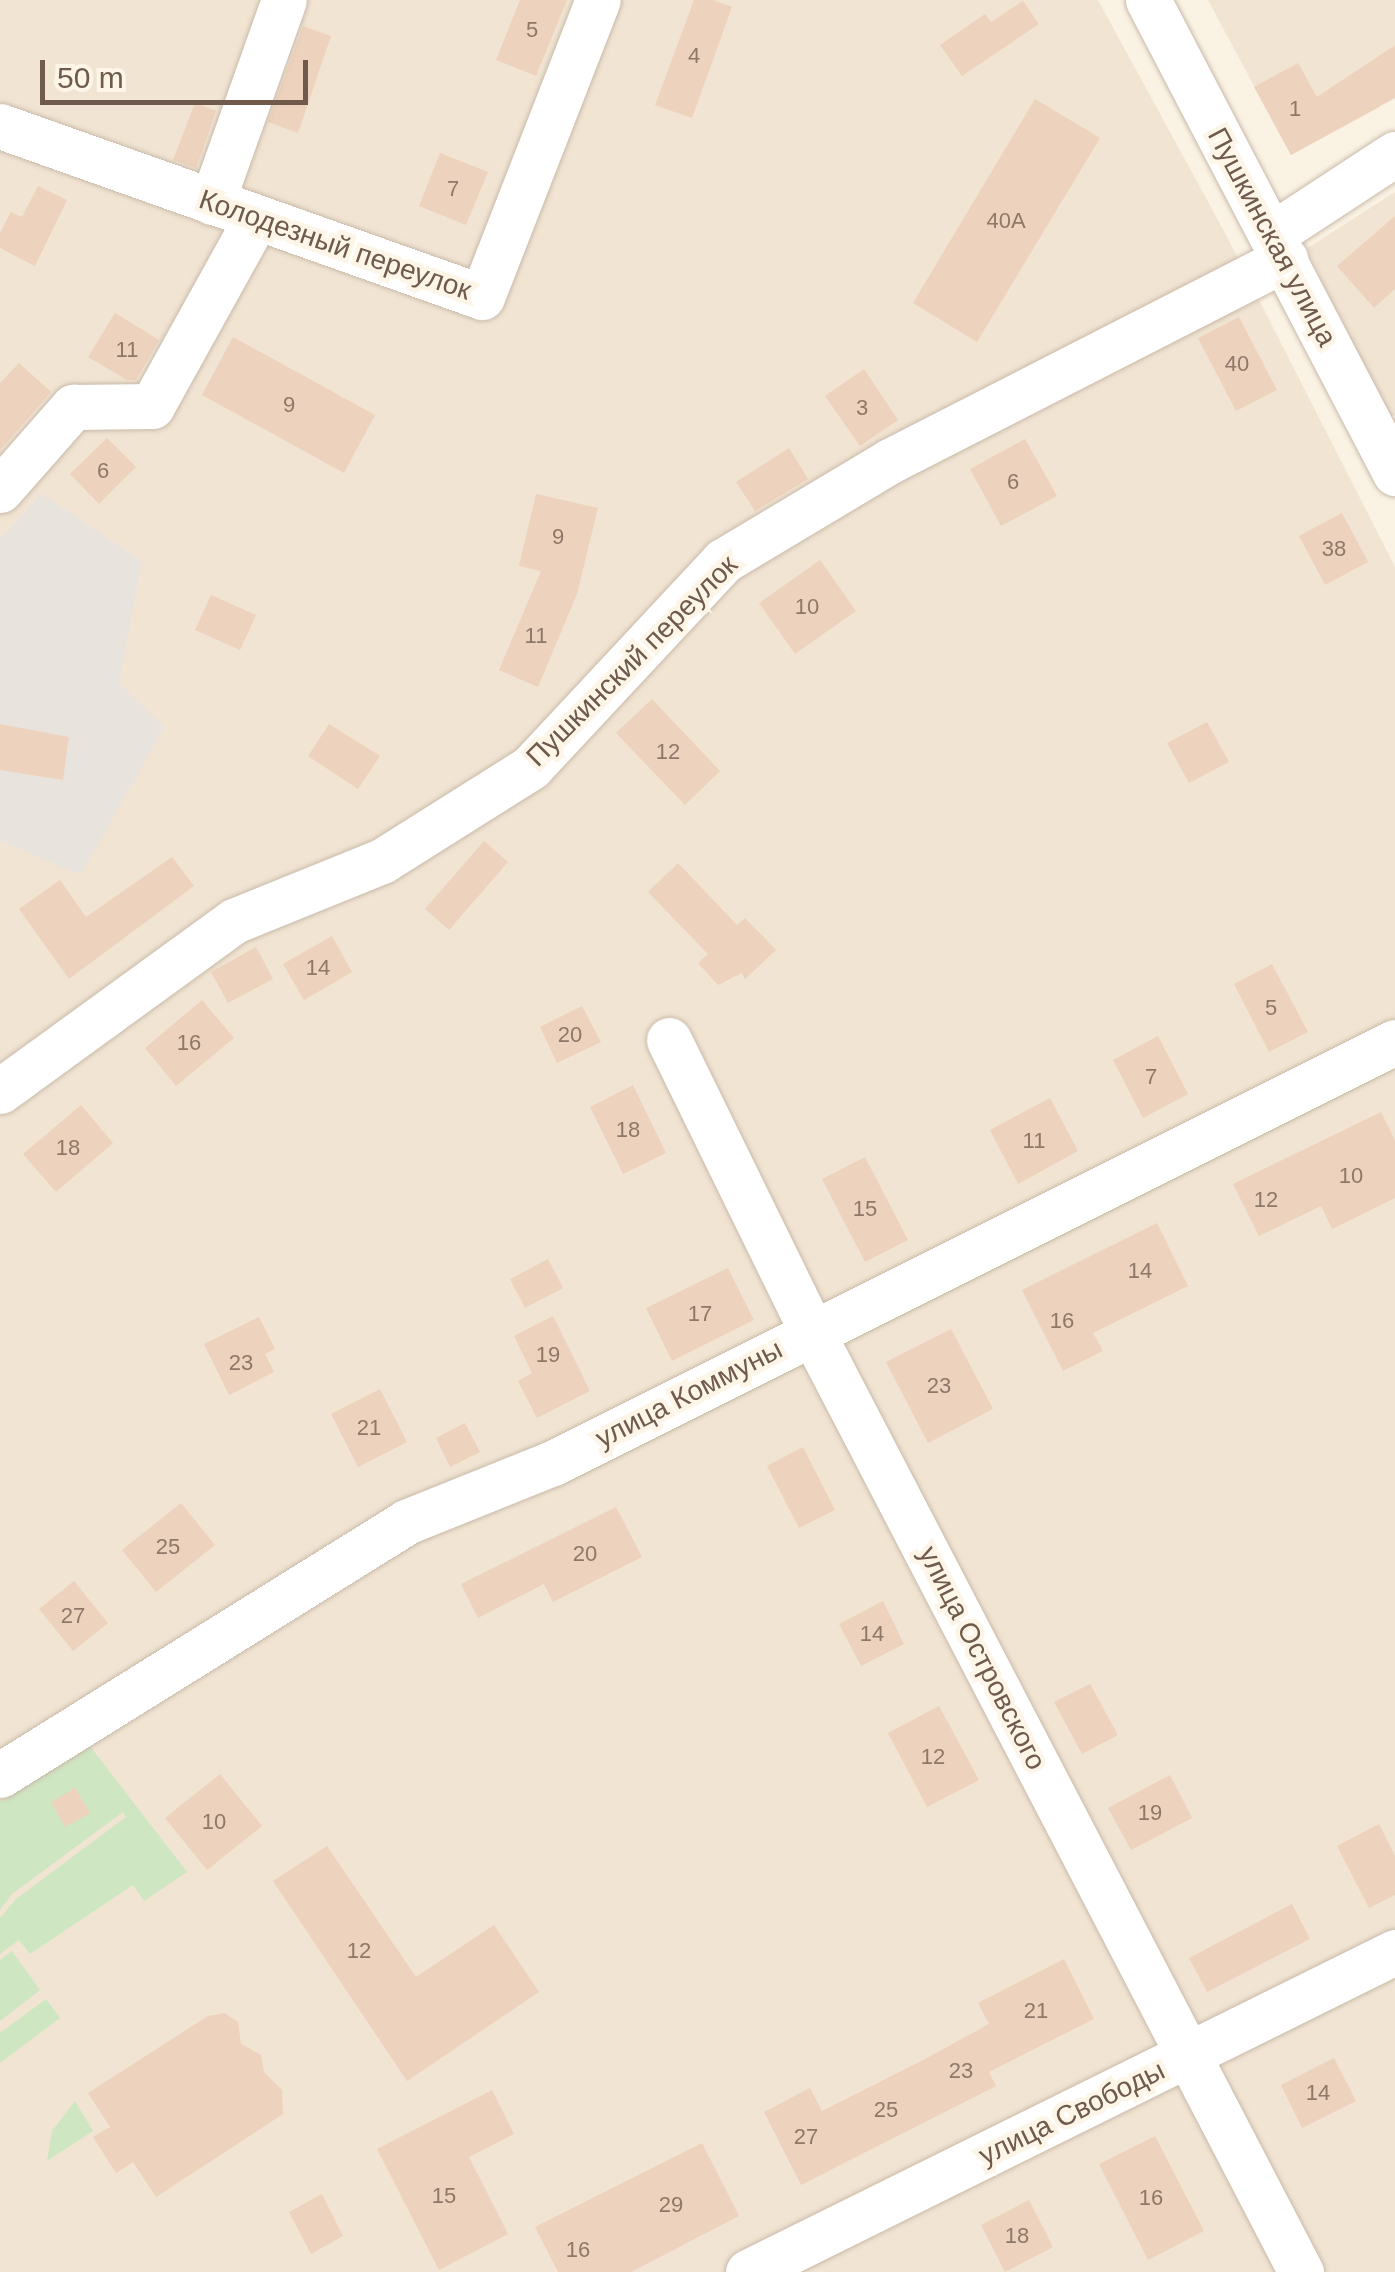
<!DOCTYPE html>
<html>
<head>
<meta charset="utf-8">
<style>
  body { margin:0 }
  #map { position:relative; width:1395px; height:2272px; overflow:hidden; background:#faf2e3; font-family:Arial,sans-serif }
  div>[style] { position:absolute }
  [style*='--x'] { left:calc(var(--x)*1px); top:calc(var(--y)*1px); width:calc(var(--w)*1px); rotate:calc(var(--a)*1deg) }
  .residential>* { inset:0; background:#f1e4d2 }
  .industrial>* { inset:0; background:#e9e3dd }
  .green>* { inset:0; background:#cfe6c3 }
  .building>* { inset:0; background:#edd2bd }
  .roads { filter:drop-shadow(0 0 2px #c9baaa) drop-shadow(0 0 2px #c9baaa) }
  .minor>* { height:45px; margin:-22.5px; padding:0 22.5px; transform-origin:22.5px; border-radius:22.5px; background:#fff }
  span { translate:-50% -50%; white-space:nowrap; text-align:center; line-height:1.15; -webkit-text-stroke:9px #fdf6e8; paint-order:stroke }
  .number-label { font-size:22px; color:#8e7868 }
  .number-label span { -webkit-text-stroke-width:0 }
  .street-label { font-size:28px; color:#6f5a4b }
  .scale { position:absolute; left:40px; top:60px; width:268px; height:45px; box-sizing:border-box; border:5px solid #6f5a4b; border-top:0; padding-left:12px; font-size:30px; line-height:35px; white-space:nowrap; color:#6f5a4b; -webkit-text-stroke:8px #fdf6e8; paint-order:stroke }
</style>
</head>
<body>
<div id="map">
  <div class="residential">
    <div style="clip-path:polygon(0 0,1098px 0,1225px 233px,1395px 567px,1395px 2272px,0 2272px,0 841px,81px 874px,142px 561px,41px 493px,0 539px)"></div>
    <div style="clip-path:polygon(1208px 0,1395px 0,1395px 45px,1356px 71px,1380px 107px,1291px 155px)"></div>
    <div style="clip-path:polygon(1395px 192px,1395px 415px,1389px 417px,1306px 249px)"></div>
  </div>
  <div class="industrial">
    <div style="clip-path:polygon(41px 493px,142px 561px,119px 683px,164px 727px,81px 875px,0 841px,0 539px)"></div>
  </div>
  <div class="green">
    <div style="clip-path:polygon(86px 1741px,187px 1872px,144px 1901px,133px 1885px,30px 1954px,19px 1940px,0 1954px,0 1918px,16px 1899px,126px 1817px,123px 1812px,12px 1894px,0 1910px,0 1802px)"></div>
    <div style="clip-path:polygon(12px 1951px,40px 1990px,0 2021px,0 1960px)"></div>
    <div style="clip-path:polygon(46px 1999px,60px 2018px,0 2063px,0 2033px)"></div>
    <div style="clip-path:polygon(75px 2101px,93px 2131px,47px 2161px,52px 2131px)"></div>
  </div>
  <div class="building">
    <div style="clip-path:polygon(520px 0,567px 0,536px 76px,496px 60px)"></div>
    <div style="clip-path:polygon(694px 0,713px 0,732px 7px,692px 118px,655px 105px)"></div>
    <div style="clip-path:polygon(1023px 1px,1039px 24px,962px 76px,940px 45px,985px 14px,991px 22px)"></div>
    <div style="clip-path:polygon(303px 26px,331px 36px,298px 133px,268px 122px)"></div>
    <div style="clip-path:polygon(1395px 45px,1395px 98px,1291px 155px,1254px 87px,1298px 63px,1317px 97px)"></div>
    <div style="clip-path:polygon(1035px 99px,1100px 138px,977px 342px,913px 303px)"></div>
    <div style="clip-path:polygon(195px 103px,216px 111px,196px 168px,173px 160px)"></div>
    <div style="clip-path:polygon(440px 153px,488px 172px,466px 225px,419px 206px)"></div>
    <div style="clip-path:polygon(38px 186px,67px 200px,35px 266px,0 248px,0 233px,11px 212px,22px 217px)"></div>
    <div style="clip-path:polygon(1395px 216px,1395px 289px,1374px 308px,1337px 266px)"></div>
    <div style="clip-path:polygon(115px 313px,159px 340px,136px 380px,127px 380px,88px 357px)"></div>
    <div style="clip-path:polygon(1239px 317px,1277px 390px,1236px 411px,1198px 338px)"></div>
    <div style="clip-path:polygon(233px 337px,375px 415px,344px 473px,202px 395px)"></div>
    <div style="clip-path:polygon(19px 363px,51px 392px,0 450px,0 383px)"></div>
    <div style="clip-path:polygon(864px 369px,898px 420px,860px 446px,825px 396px)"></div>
    <div style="clip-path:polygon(107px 438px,136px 467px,99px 504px,70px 474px)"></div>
    <div style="clip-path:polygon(1025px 439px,1057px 496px,1001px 526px,970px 469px)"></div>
    <div style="clip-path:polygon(789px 448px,808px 479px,755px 511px,736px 482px)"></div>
    <div style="clip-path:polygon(536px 494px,598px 508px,577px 594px,538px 687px,499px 670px,541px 571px,519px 566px)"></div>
    <div style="clip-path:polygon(1342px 513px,1368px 562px,1325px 585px,1299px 536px)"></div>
    <div style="clip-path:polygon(820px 560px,856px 611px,795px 654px,759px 603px)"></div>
    <div style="clip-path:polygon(211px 595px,256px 615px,240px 650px,195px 630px)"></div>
    <div style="clip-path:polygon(652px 699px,720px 771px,685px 805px,616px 733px)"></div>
    <div style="clip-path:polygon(1207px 722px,1229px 762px,1189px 783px,1167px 743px)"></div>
    <div style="clip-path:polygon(0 724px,69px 737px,63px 780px,0 770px)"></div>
    <div style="clip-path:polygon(329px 724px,380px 756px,358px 789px,308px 756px)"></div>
    <div style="clip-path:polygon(484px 841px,508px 862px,449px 930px,425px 909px)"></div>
    <div style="clip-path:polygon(172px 857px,194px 886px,69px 979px,19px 909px,60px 880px,86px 917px)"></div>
    <div style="clip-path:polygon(678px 863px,737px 925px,745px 918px,776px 950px,745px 979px,742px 973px,718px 985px,698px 963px,708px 954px,648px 892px)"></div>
    <div style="clip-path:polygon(332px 936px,352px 972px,304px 1000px,283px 964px)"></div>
    <div style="clip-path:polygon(256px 947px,273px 979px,228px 1003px,211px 972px)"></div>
    <div style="clip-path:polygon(1272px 964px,1308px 1032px,1269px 1052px,1234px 984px)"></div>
    <div style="clip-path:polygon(202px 1000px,234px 1038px,176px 1086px,145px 1048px)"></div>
    <div style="clip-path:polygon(582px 1006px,601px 1042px,557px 1063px,540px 1027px)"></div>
    <div style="clip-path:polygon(1158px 1036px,1188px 1094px,1143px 1118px,1113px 1060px)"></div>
    <div style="clip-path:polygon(633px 1085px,666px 1153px,623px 1174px,590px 1107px)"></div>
    <div style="clip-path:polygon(1050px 1098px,1078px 1151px,1018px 1184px,990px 1130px)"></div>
    <div style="clip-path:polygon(81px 1105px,113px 1143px,56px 1192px,23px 1154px)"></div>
    <div style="clip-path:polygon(1381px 1112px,1395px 1140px,1395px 1198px,1332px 1229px,1321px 1206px,1259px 1236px,1233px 1184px)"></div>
    <div style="clip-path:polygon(865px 1157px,908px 1240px,865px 1262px,822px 1179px)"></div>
    <div style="clip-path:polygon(1157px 1223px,1188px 1286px,1093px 1333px,1103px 1351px,1063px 1371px,1022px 1290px)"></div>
    <div style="clip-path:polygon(548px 1259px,563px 1288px,525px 1308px,510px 1279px)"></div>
    <div style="clip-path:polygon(728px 1268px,754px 1320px,672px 1361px,646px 1308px)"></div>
    <div style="clip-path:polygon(553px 1316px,590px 1391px,537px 1418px,518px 1381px,532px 1373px,514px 1336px)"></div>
    <div style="clip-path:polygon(259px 1317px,275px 1349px,265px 1354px,274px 1372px,229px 1395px,204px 1344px)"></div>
    <div style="clip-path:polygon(951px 1329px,993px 1409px,928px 1443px,886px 1362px)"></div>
    <div style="clip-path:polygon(380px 1389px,407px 1442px,358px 1467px,331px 1414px)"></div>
    <div style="clip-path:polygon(465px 1423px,480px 1452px,450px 1467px,436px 1438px)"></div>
    <div style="clip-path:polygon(803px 1447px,835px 1510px,799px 1528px,767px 1466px)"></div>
    <div style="clip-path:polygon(181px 1503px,215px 1545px,156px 1592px,122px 1550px)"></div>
    <div style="clip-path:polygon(616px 1507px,642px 1557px,553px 1602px,544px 1584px,478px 1618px,461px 1584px)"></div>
    <div style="clip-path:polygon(74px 1581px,108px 1623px,73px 1651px,39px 1609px)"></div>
    <div style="clip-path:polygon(883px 1601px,904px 1644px,861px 1666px,839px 1624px)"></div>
    <div style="clip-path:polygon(1090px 1684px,1118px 1735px,1082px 1754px,1054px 1702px)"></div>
    <div style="clip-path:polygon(939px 1706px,979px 1780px,927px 1807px,888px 1733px)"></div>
    <div style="clip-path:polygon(220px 1774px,262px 1826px,207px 1870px,165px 1818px)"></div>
    <div style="clip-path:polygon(1170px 1775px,1192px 1818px,1131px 1850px,1108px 1808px)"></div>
    <div style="clip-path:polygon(75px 1788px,90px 1813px,65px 1827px,51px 1802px)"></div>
    <div style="clip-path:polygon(1379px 1824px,1395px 1856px,1395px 1895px,1369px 1908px,1337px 1846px)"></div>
    <div style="clip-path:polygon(327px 1846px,416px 1977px,494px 1925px,539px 1992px,407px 2081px,273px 1881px)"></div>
    <div style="clip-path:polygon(1292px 1904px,1310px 1939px,1207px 1992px,1189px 1958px)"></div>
    <div style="clip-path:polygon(1064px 1959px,1094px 2019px,989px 2072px,996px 2086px,801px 2185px,764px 2112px,810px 2088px,822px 2111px,927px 2058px,989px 2024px,978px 2003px)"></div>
    <div style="clip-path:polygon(224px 2013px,238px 2022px,241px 2044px,261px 2055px,264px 2072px,282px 2090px,283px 2114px,156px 2197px,133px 2162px,116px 2173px,105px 2156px,93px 2137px,110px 2127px,88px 2093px,208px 2016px)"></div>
    <div style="clip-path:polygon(1334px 2058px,1356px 2101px,1302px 2128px,1281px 2085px)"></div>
    <div style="clip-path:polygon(492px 2090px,514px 2134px,469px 2157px,508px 2234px,439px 2270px,377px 2149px)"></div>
    <div style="clip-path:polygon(1155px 2136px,1204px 2231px,1148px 2260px,1099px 2164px)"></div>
    <div style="clip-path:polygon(702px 2143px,739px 2216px,631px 2272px,558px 2272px,535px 2227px)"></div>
    <div style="clip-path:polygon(322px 2194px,343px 2236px,311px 2254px,289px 2212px)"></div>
    <div style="clip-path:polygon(1029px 2200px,1053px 2247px,1005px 2272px,981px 2225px)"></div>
  </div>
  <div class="roads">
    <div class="minor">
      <div style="--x:1148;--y:0;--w:534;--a:62.43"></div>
      <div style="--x:0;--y:126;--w:511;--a:19.53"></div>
      <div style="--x:482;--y:297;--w:319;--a:-68.7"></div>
      <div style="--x:212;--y:202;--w:214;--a:-70.4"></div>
      <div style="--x:1271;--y:235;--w:148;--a:-33.2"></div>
      <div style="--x:0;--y:490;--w:111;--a:-48.7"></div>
      <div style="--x:73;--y:407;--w:79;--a:-0.7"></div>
      <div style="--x:152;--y:406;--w:215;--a:-61"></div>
      <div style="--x:669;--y:1040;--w:325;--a:63.9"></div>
      <div style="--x:812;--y:1332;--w:1060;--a:62.52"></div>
      <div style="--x:0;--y:1091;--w:289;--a:-36"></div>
      <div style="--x:234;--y:921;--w:160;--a:-22.1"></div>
      <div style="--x:382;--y:861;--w:176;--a:-32.2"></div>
      <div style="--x:531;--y:767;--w:282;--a:-47"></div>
      <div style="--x:723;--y:561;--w:195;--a:-30.9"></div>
      <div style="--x:890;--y:461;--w:444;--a:-27.1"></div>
      <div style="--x:0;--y:1775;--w:478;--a:-31.9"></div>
      <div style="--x:406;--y:1522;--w:158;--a:-21.9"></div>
      <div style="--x:553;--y:1463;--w:941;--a:-26.57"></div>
      <div style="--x:748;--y:2272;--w:722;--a:-26.32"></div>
    </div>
  </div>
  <div class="number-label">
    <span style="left:532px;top:30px">5</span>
    <span style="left:694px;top:56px">4</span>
    <span style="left:1295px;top:109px">1</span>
    <span style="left:453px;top:189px">7</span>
    <span style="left:1006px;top:221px">40А</span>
    <span style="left:127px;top:350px">11</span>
    <span style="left:1237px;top:364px">40</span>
    <span style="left:289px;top:405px">9</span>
    <span style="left:862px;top:408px">3</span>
    <span style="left:103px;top:471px">6</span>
    <span style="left:1013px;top:482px">6</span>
    <span style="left:558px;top:537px">9</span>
    <span style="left:1334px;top:549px">38</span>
    <span style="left:807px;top:607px">10</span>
    <span style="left:536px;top:636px">11</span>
    <span style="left:668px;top:752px">12</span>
    <span style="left:318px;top:968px">14</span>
    <span style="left:1271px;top:1008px">5</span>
    <span style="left:570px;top:1035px">20</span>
    <span style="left:189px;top:1043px">16</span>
    <span style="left:1151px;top:1077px">7</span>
    <span style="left:628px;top:1130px">18</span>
    <span style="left:1034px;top:1141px">11</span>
    <span style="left:68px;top:1148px">18</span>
    <span style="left:1351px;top:1176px">10</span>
    <span style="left:1266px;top:1200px">12</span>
    <span style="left:865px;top:1209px">15</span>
    <span style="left:1140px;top:1271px">14</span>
    <span style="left:700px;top:1314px">17</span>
    <span style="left:1062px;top:1321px">16</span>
    <span style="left:548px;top:1355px">19</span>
    <span style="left:241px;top:1363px">23</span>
    <span style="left:939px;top:1386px">23</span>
    <span style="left:369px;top:1428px">21</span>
    <span style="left:168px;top:1547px">25</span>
    <span style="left:585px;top:1554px">20</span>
    <span style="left:73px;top:1616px">27</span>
    <span style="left:872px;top:1634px">14</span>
    <span style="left:933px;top:1757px">12</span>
    <span style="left:1150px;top:1813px">19</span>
    <span style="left:214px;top:1822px">10</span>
    <span style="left:359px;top:1951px">12</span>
    <span style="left:1036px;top:2011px">21</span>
    <span style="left:961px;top:2071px">23</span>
    <span style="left:1318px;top:2093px">14</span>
    <span style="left:886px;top:2110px">25</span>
    <span style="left:806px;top:2137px">27</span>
    <span style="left:444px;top:2196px">15</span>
    <span style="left:1151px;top:2198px">16</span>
    <span style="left:671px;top:2205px">29</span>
    <span style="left:1017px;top:2236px">18</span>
    <span style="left:578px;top:2250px">16</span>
  </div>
  <div class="street-label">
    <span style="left:1272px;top:237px;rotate:62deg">Пушкинская улица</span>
    <span style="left:335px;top:245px;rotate:19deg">Колодезный переулок</span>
    <span style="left:632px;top:661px;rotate:-45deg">Пушкинский переулок</span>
    <span style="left:689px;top:1394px;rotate:-27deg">улица Коммуны</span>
    <span style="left:982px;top:1658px;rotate:63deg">улица Островского</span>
    <span style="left:1072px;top:2113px;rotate:-26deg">улица Свободы</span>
  </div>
  <div class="scale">50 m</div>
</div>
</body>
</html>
